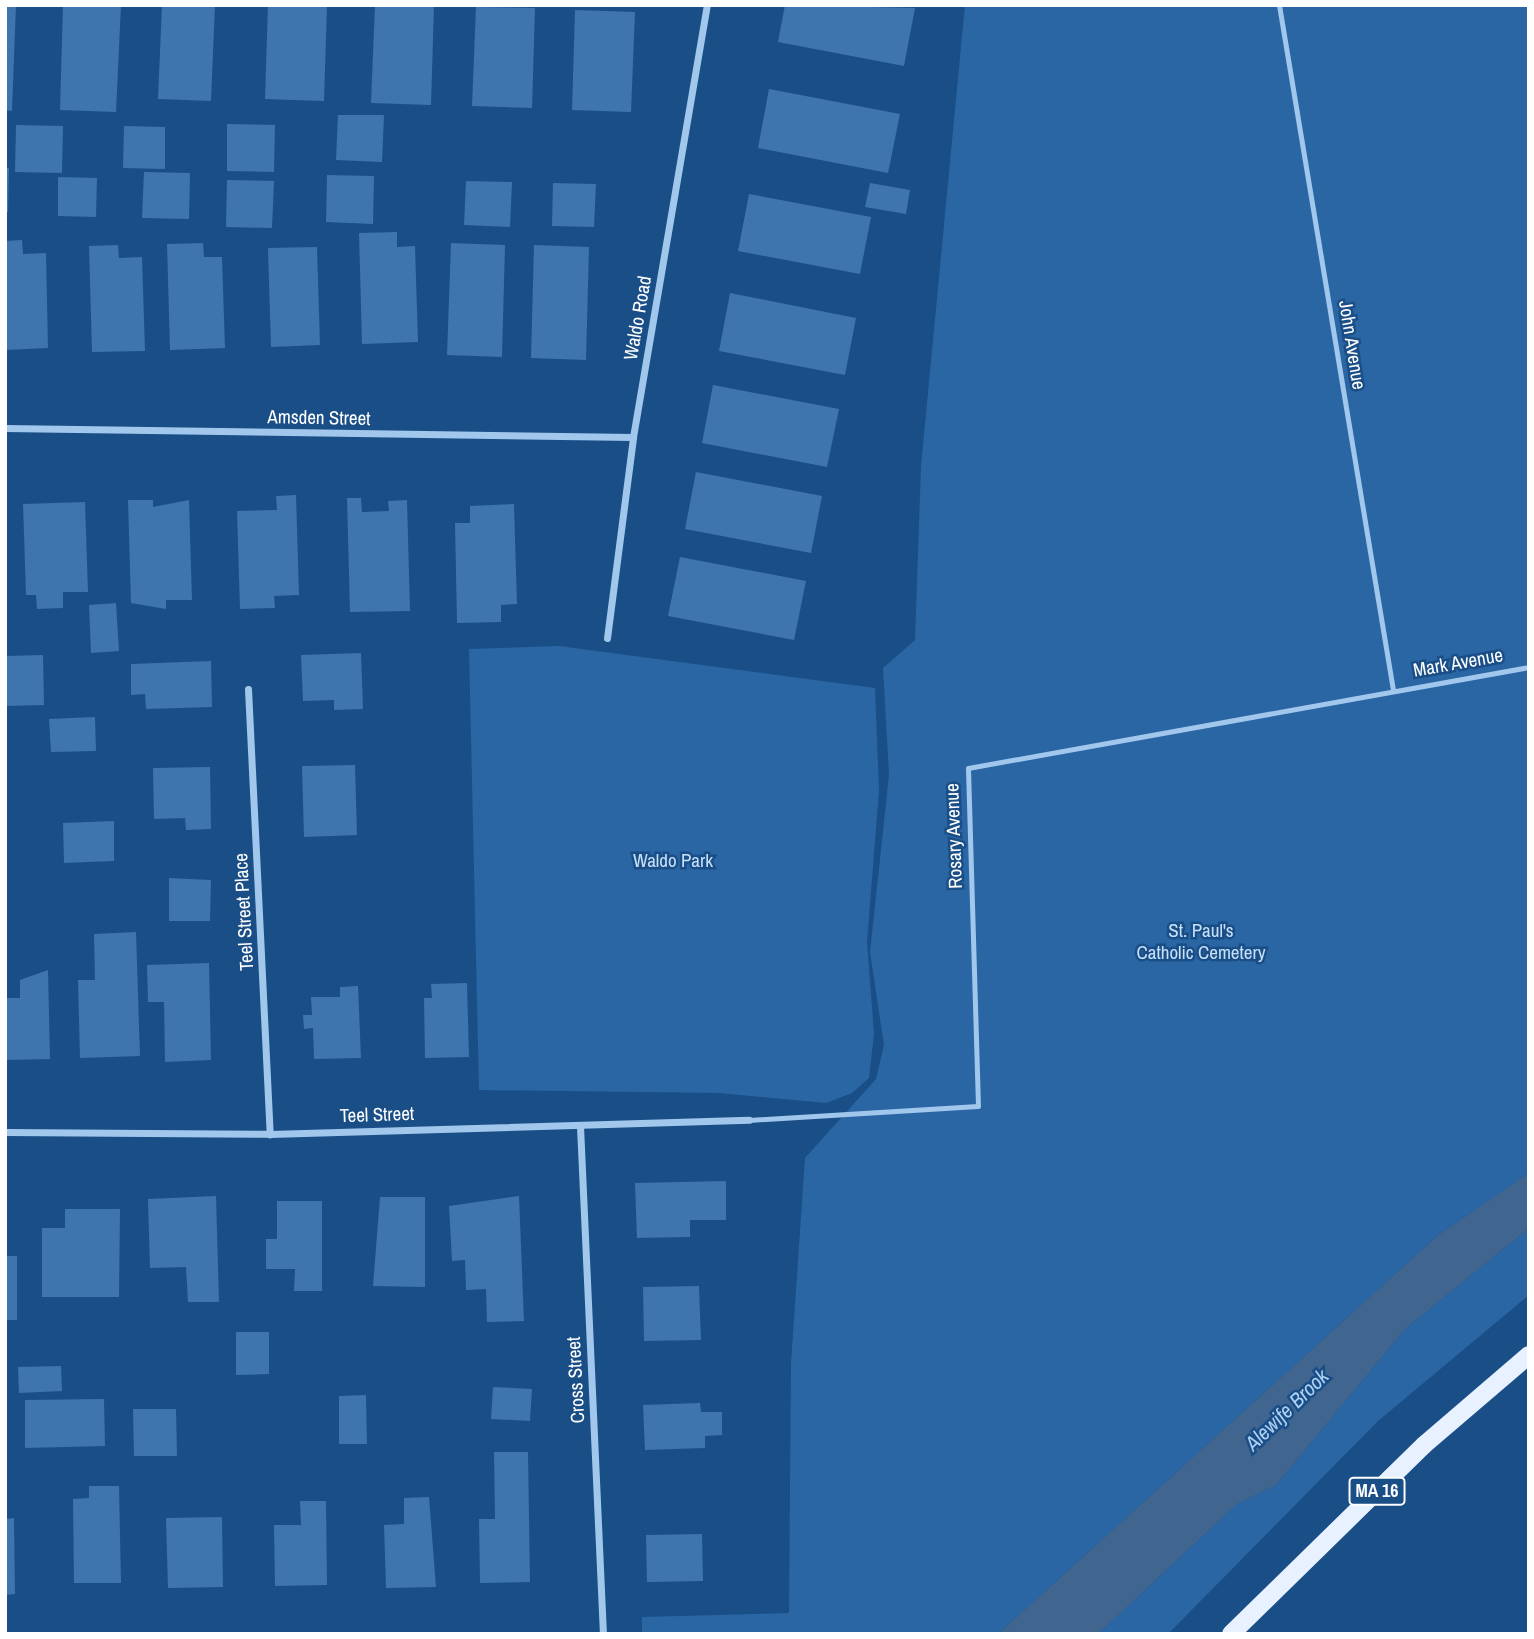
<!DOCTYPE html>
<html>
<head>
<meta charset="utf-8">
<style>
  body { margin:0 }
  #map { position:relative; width:1534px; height:1639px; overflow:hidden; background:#1a4e87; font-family:"Archivo Narrow",sans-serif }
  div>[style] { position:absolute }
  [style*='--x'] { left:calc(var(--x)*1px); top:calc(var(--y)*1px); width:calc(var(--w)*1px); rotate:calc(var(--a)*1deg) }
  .green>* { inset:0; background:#2a66a4 }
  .water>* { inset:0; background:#406690 }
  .building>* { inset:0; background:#3e75ae }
  .lane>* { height:5px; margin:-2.5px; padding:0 2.5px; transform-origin:2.5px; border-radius:2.5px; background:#a2c7ec }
  .street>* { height:7px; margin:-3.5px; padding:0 3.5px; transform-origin:3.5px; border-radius:3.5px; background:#a2c7ec }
  .primary>* { height:18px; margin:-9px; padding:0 9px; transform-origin:9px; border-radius:9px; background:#e7f1ff }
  span { translate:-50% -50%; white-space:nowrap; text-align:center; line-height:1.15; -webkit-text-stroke:5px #1a4e87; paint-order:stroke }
  .shield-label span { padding:2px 5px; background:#1a4e87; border:2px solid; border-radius:5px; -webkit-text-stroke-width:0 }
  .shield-label { font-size:18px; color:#fff; font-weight:700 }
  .street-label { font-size:19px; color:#fff }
  .park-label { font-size:19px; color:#c7e0f9 }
  .water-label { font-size:21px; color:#add0f4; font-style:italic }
  .frame { position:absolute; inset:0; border:7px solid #fff; pointer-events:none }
</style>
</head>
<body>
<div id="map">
  <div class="green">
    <div style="clip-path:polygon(965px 5px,1529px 5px,1529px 1173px,1437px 1236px,998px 1634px,642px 1634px,642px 1617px,789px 1613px,791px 1363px,805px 1158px,876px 1079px,884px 1045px,870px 952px,889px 775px,883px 668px,915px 640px,921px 466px)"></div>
    <div style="clip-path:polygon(559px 646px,875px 688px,879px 791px,867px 942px,874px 1034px,869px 1078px,852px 1093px,826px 1103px,719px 1093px,479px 1090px,469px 649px)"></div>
    <div style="clip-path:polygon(1529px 1228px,1529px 1295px,1378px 1421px,1168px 1634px,1098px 1634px,1237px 1504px,1276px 1485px,1405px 1329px)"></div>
  </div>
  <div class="water">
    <div style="clip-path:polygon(1529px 1173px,1529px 1228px,1405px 1329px,1276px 1485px,1237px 1504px,1098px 1634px,998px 1634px,1437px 1236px)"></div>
  </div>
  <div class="building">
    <div style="clip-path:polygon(5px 5px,16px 5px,12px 111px,5px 110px)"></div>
    <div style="clip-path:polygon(63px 5px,121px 5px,116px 112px,60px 110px)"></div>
    <div style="clip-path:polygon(162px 5px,215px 5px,211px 101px,158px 99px)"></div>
    <div style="clip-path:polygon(268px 5px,327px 5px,324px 101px,265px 99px)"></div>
    <div style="clip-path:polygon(375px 5px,434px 5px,431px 105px,371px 103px)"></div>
    <div style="clip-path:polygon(785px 5px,915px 8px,904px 66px,778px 42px)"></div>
    <div style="clip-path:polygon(476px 7px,535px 8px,532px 108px,472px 106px)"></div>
    <div style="clip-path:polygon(575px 10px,635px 12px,631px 112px,572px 110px)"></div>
    <div style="clip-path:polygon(769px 89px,900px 114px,888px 173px,758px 148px)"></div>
    <div style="clip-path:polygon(338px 115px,384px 115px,382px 162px,336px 160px)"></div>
    <div style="clip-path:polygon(227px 124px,275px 125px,274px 172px,227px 171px)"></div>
    <div style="clip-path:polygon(16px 125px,63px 126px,62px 173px,15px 172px)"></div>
    <div style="clip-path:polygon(124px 126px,165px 127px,165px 169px,123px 168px)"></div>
    <div style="clip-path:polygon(5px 168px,9px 168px,8px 212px,5px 212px)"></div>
    <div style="clip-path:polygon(144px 172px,190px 173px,189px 219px,142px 218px)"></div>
    <div style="clip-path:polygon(327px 175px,374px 176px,373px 224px,326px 222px)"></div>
    <div style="clip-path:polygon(58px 177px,97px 178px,96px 217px,58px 216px)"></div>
    <div style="clip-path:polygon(227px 180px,274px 181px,272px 228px,226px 227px)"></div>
    <div style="clip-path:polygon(466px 181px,512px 182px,510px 227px,464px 225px)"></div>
    <div style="clip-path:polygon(553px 183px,596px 184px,594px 227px,552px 226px)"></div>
    <div style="clip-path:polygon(870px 183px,910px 190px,906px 214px,865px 207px)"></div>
    <div style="clip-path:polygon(749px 194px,871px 217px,860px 274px,738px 251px)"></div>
    <div style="clip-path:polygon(397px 232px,397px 247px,415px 246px,418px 342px,362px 344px,359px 233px)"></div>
    <div style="clip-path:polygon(22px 240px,23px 254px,46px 253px,48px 348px,5px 350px,5px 241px)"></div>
    <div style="clip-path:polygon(203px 243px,204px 257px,222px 257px,225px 348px,170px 350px,167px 244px)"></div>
    <div style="clip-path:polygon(451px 243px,505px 245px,502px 357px,447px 355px)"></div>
    <div style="clip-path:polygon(118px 245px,119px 258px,142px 257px,145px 351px,92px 352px,89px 246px)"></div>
    <div style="clip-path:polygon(534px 245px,589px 247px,586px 360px,531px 358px)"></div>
    <div style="clip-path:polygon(317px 247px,320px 345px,271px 347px,268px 248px)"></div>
    <div style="clip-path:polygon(730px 293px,856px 318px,845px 375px,719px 351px)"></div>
    <div style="clip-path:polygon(713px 385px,839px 409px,827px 467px,702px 443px)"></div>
    <div style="clip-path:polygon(696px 472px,822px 496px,811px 553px,685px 529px)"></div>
    <div style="clip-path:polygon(296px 495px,299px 595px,274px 596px,275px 608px,240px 609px,237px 511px,277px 510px,276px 496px)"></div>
    <div style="clip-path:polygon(347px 498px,361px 498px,362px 512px,389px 511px,388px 501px,407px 500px,410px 611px,350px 612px)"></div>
    <div style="clip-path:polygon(128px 500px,153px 500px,153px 507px,189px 500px,192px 600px,166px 600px,166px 609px,131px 603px)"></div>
    <div style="clip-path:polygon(85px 502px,88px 592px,63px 592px,63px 608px,37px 609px,36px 595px,26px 595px,23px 504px)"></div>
    <div style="clip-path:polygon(514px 504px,517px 604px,501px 605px,501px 622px,457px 623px,455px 523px,470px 523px,470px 506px)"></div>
    <div style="clip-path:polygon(680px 557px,806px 581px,794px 640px,668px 616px)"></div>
    <div style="clip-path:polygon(116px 603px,119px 651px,91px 653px,89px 605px)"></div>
    <div style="clip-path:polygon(361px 653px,363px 709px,334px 710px,334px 700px,303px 701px,301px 655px)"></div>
    <div style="clip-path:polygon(43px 655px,44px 705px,5px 706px,5px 656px)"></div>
    <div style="clip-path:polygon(211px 661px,212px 707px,146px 709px,145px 694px,131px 695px,131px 664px)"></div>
    <div style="clip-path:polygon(95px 717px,96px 751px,51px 752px,49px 719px)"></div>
    <div style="clip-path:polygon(355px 765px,357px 835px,304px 837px,302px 766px)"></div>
    <div style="clip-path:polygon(210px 767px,211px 829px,186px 830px,185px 818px,154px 819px,153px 768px)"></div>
    <div style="clip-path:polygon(114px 821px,114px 861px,64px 863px,63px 823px)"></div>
    <div style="clip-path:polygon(169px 878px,211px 880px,210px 921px,169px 921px)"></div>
    <div style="clip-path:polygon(136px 932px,140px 1056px,80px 1058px,78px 980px,95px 980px,94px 934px)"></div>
    <div style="clip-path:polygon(209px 963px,211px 1060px,165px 1062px,164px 1002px,148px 1002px,147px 965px)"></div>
    <div style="clip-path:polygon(48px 970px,50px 1059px,5px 1060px,5px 998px,20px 998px,20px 980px)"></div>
    <div style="clip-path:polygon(467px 983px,469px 1057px,425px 1058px,424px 998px,432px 998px,431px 984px)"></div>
    <div style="clip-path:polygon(358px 986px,361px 1058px,314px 1059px,313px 1028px,304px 1029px,303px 1015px,312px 1015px,311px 997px,340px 997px,340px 987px)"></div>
    <div style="clip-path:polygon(726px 1181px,726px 1220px,690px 1220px,690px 1237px,637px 1238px,635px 1183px)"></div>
    <div style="clip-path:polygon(216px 1196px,219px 1302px,188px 1302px,186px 1267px,150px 1268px,148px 1199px)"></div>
    <div style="clip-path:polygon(519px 1196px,524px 1321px,487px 1322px,486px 1289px,466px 1290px,465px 1260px,452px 1261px,449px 1206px)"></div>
    <div style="clip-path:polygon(380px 1197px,425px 1197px,425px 1287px,373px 1286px)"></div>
    <div style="clip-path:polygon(277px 1201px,322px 1201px,322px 1291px,294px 1291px,295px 1269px,266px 1269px,266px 1239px,277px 1239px)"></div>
    <div style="clip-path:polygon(65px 1209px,120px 1209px,119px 1297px,42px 1297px,42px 1228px,65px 1228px)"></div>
    <div style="clip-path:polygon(5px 1256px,17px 1256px,17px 1320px,5px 1320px)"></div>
    <div style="clip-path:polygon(699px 1286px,701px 1340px,644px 1341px,643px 1287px)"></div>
    <div style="clip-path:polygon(236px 1332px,269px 1332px,269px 1374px,236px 1375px)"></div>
    <div style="clip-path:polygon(61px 1366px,62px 1391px,19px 1393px,18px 1367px)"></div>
    <div style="clip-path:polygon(493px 1387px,532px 1389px,530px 1421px,491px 1419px)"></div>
    <div style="clip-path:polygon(366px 1395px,367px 1444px,339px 1444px,339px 1396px)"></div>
    <div style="clip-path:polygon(104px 1399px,105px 1446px,25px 1448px,25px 1400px)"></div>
    <div style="clip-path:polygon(700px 1403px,701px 1412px,722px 1412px,722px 1435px,705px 1436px,705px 1448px,645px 1450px,643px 1405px)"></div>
    <div style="clip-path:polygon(133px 1409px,176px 1409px,177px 1456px,134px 1456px)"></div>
    <div style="clip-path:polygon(494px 1452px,528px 1452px,530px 1582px,480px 1583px,479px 1519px,495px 1519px)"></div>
    <div style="clip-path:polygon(89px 1486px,119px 1486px,121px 1583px,74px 1583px,73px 1499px,89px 1498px)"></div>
    <div style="clip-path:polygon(429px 1497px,436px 1587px,386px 1588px,384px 1525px,404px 1524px,404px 1498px)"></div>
    <div style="clip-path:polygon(300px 1501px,326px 1501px,327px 1585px,275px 1586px,274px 1525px,301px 1525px)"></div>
    <div style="clip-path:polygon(222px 1517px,223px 1587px,168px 1588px,166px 1518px)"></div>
    <div style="clip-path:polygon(14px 1518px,15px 1594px,5px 1595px,5px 1519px)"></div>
    <div style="clip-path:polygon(702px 1534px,703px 1581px,647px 1582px,646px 1535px)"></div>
  </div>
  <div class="lane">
    <div style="--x:1279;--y:5;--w:694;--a:80.55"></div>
    <div style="--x:749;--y:1120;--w:229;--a:-3.5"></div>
    <div style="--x:978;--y:1106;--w:338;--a:-91.7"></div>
    <div style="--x:968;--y:768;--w:570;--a:-10.21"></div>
  </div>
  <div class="street">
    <div style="--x:5;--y:428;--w:628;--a:0.82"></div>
    <div style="--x:607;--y:638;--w:203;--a:-82.6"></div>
    <div style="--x:633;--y:437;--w:438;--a:-80.3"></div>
    <div style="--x:248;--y:689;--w:446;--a:87.2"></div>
    <div style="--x:580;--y:1126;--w:509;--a:87.41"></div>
    <div style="--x:5;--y:1132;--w:265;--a:0.4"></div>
    <div style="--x:270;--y:1134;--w:479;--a:-1.7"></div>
  </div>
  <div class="primary">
    <div style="--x:1231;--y:1634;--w:270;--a:-44.4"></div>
    <div style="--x:1424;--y:1445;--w:138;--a:-40.6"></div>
  </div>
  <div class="shield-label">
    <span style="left:1377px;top:1491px">MA 16</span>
  </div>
  <div class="street-label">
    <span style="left:638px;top:318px;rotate:-80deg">Waldo Road</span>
    <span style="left:1352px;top:345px;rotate:81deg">John Avenue</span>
    <span style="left:319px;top:418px;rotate:1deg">Amsden Street</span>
    <span style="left:1458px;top:663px;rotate:-10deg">Mark Avenue</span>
    <span style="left:954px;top:836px;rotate:-92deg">Rosary Avenue</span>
    <span style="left:244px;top:912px;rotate:-93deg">Teel Street Place</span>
    <span style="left:377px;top:1115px;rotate:-2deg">Teel Street</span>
    <span style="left:576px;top:1380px;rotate:-93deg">Cross Street</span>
  </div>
  <div class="park-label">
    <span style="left:673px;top:861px">Waldo Park</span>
    <span style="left:1201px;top:942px">St. Paul's<br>Catholic Cemetery</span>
  </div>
  <div class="water-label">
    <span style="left:1287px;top:1410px;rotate:-44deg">Alewife Brook</span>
  </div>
  <div class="frame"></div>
</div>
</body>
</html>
